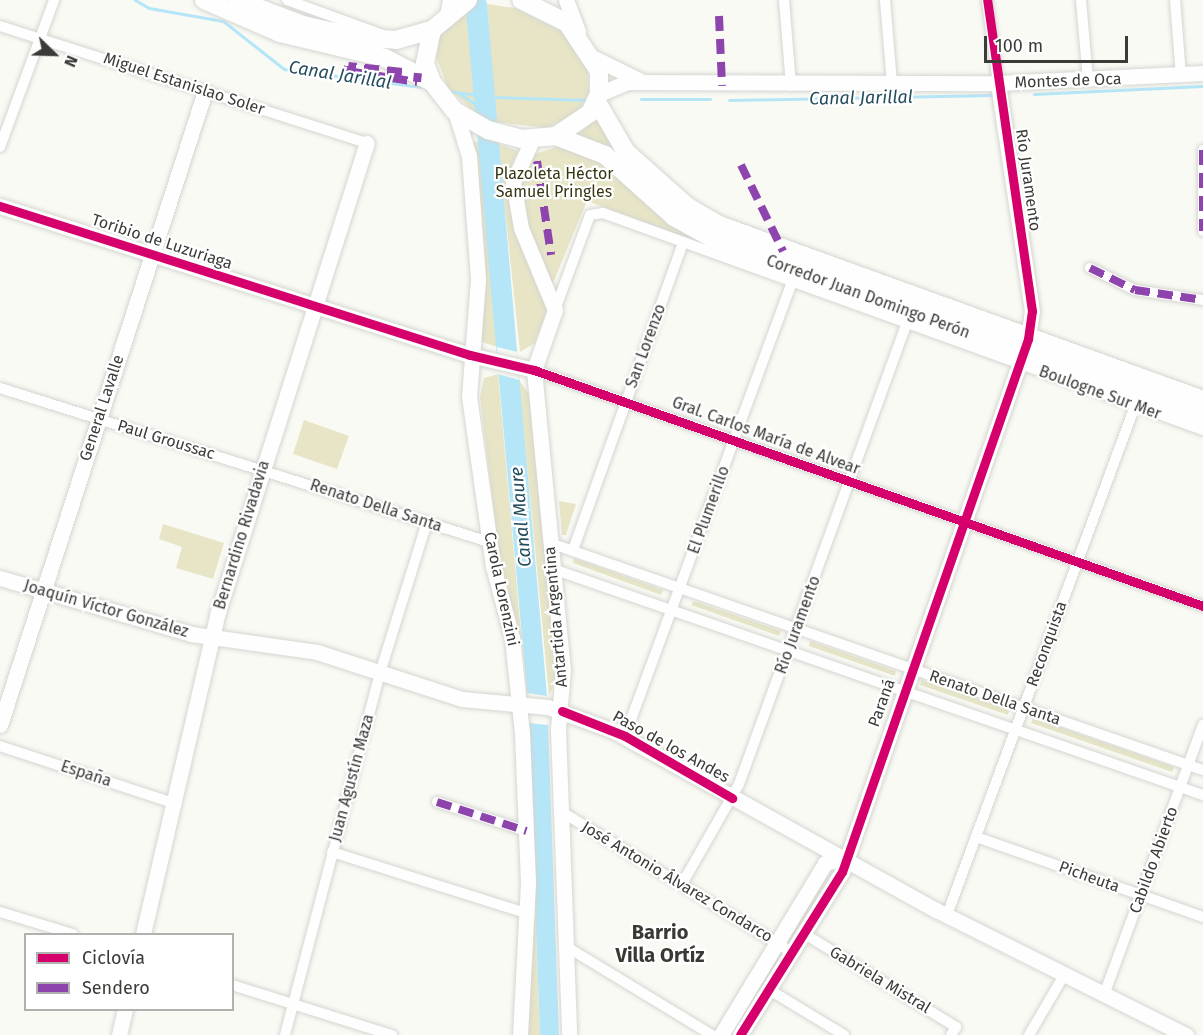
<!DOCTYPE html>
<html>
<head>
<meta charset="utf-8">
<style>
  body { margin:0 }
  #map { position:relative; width:1203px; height:1035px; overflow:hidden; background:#fafaf5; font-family:"Fira Sans",sans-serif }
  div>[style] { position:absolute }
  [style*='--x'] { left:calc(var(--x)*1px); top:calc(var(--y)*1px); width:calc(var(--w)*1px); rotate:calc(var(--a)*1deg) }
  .green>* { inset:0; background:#e7e5c6 }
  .water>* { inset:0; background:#b4e6f8 }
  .pier>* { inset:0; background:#fafaf5 }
  .stream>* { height:3px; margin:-1.5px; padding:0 1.5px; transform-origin:1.5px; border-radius:1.5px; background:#b4e6f8 }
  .roads { filter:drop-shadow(0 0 2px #d5d5d1) drop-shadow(0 0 2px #d5d5d1) }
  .street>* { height:10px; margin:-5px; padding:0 5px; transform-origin:5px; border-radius:5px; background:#fefefe }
  .secondary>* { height:15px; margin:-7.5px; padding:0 7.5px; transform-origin:7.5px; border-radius:7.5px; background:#fefefe }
  .highway>* { height:18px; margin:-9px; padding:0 9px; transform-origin:9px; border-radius:9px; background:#fefefe }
  .quiet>* { height:8px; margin-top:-4px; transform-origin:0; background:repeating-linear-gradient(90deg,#8e44ad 0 15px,transparent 0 23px) }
  .cycleway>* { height:9px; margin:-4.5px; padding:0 4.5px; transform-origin:4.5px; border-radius:4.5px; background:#d6006c }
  span { translate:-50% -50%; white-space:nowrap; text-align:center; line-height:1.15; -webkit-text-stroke:4.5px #fff; paint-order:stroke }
  .street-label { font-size:16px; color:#3b3b38 }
  .park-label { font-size:16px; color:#393512 }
  .water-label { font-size:18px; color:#244d5d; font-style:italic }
  .quarter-label { font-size:20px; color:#3a3a34; font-weight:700 }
  .legend { position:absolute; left:24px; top:933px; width:210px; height:78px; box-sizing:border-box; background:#fff; border:2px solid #b1b1af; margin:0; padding:8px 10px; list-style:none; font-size:18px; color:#3b3b38 }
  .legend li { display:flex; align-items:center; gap:12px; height:30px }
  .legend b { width:30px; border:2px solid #b1b1af }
  .north { position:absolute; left:24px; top:24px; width:60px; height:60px; -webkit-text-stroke:4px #fff; paint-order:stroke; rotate:113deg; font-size:16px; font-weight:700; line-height:24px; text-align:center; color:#3b3b38 }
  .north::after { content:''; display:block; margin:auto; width:21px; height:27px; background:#3b3b38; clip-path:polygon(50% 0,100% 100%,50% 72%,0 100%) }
  .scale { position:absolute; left:984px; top:36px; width:144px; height:27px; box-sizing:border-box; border:3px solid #3b3b38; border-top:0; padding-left:8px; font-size:18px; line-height:21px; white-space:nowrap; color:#3b3b38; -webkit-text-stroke:4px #fff; paint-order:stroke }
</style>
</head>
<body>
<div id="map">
  <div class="green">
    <div style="clip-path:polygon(487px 4px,521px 9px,562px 30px,588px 72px,589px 93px,580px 110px,548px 128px,496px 122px)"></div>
    <div style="clip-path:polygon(466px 10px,476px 113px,448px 88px,435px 54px,439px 33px)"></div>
    <div style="clip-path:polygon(599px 116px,612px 146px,636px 169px,577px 135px)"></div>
    <div style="clip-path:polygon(473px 142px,478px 142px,497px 347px,479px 341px)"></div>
    <div style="clip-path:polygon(498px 144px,518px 151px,508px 175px,548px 307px,535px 343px,520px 352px)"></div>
    <div style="clip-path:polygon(557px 147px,601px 159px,691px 239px,587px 201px,551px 288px,527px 228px,519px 182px,531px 155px)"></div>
    <div style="clip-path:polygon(498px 374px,522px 644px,501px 568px,480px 397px,484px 378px)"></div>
    <div style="clip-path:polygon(519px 380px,529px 394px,557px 678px,549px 696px)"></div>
    <div style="clip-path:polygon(304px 420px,349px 436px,337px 469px,293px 454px)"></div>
    <div style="clip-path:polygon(559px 501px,576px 504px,566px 535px,562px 535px)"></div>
    <div style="clip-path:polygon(163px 524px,224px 543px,213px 579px,176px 568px,182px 547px,159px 539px)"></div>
    <div style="clip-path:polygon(574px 558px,663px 590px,661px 595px,573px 563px)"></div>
    <div style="clip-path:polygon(694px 601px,781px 631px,779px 636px,691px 605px)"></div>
    <div style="clip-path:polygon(810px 641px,896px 671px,895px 676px,809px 646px)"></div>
    <div style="clip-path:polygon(922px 680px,1009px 710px,1008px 715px,920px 685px)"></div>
    <div style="clip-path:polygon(1033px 718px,1174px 767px,1172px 772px,1031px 723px)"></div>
    <div style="clip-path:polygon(833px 866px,790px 944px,785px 943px,828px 867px)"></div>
    <div style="clip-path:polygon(535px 905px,540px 1035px,525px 1035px,531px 914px)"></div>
    <div style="clip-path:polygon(779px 950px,784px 953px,731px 1032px)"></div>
  </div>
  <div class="water">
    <div style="clip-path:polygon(465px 0,486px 0,487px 4px,547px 696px,559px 1035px,540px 1035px,527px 693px)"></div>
  </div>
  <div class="pier">
    <div style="clip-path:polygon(497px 347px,517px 352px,519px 380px,498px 374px)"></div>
    <div style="clip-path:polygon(527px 693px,547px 696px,548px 725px,528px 723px)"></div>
  </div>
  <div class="stream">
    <div style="--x:135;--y:0;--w:16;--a:30"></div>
    <div style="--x:149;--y:8;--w:75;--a:10"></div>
    <div style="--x:223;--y:21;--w:78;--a:38.2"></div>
    <div style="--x:284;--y:69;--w:137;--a:7.5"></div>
    <div style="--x:449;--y:91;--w:28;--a:8"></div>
    <div style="--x:459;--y:93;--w:24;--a:35"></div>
    <div style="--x:1034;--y:94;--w:169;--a:-2.7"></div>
    <div style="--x:493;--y:97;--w:94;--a:1.8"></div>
    <div style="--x:641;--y:99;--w:69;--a:0"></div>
    <div style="--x:729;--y:100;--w:264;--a:-1.1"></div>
  </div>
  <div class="roads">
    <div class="street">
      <div style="--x:287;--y:0;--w:105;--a:20"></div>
      <div style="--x:784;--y:0;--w:86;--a:85.3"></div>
      <div style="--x:885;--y:0;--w:84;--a:85.2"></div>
      <div style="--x:987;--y:0;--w:84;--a:82.5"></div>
      <div style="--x:1081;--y:0;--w:80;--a:85"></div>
      <div style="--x:1175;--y:0;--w:76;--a:85.5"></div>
      <div style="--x:445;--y:16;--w:16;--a:-79"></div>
      <div style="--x:0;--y:26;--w:385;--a:17.7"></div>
      <div style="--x:0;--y:147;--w:157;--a:-69.8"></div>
      <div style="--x:1203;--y:150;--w:81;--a:90"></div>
      <div style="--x:1090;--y:268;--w:50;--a:26.1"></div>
      <div style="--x:1135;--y:290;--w:69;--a:8.4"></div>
      <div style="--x:555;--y:310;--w:101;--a:-69.8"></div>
      <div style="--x:590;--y:215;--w:13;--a:-9"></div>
      <div style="--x:603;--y:213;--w:638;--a:19.88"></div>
      <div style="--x:534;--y:370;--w:709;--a:19.43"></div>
      <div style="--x:0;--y:388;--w:513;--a:17.48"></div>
      <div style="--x:550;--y:543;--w:691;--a:19.17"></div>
      <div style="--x:573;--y:550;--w:326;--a:-70.3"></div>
      <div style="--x:553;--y:569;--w:688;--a:19.17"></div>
      <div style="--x:625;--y:736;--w:483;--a:-69.8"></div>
      <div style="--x:0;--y:746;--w:182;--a:18.2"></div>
      <div style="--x:437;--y:802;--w:94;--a:18"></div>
      <div style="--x:562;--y:812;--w:268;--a:31.4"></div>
      <div style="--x:976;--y:837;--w:241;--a:19.4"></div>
      <div style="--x:332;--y:852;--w:203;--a:17.5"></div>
      <div style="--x:682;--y:884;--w:115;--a:-60.3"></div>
      <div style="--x:739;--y:784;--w:489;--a:-70"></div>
      <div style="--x:0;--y:912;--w:76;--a:16.8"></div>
      <div style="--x:947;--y:915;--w:543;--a:-69.73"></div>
      <div style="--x:803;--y:933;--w:180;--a:31.6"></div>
      <div style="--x:956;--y:1027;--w:9;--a:122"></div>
      <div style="--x:567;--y:947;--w:170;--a:31.3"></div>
      <div style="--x:232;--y:985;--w:168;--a:17.4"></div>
      <div style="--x:768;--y:989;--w:89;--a:31.2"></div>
      <div style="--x:1104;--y:995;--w:288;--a:-69.9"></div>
      <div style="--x:285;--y:1035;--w:374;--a:-75.3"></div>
      <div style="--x:380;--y:673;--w:158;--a:-72.7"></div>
      <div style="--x:1029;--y:1035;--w:69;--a:-59.7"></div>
    </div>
    <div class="secondary">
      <div style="--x:566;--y:0;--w:34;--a:69"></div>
      <div style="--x:594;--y:58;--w:50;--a:26.1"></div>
      <div style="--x:599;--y:94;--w:30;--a:-23"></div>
      <div style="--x:627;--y:82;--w:371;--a:0.2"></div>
      <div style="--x:998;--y:83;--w:205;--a:-2.8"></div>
      <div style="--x:455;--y:111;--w:47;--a:72.7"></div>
      <div style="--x:469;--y:156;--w:124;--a:85.8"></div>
      <div style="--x:478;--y:280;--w:116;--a:94.4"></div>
      <div style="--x:469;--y:396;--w:172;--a:82"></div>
      <div style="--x:493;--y:566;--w:74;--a:75.2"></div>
      <div style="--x:512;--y:638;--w:96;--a:84"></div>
      <div style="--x:522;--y:733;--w:150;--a:87.7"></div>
      <div style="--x:528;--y:883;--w:152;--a:93"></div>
      <div style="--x:532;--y:140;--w:46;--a:114.3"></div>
      <div style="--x:513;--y:182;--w:47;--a:80.1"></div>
      <div style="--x:521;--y:228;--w:89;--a:67.5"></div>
      <div style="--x:555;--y:310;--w:64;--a:109.3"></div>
      <div style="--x:534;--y:370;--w:300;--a:84.5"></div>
      <div style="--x:563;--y:669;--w:60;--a:94.8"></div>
      <div style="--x:558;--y:729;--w:306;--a:87.9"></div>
      <div style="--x:0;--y:206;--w:493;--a:17.6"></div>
      <div style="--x:470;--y:355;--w:66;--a:13.2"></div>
      <div style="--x:0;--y:578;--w:199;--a:16.3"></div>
      <div style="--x:191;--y:634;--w:127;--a:8.1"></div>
      <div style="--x:317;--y:652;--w:152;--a:18"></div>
      <div style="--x:462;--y:699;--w:86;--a:5.3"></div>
      <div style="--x:548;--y:707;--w:70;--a:20"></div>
      <div style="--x:614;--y:731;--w:368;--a:29.1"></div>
      <div style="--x:936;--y:910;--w:280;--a:26.6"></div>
      <div style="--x:0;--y:725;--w:666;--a:-72.08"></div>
      <div style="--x:143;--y:934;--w:331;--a:-76.9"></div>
      <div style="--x:218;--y:612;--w:492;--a:-72.4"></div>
      <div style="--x:119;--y:1035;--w:26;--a:-77"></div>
      <div style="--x:721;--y:1035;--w:201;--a:-58.8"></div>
      <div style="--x:825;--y:863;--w:19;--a:-16"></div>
      <div style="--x:740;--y:1035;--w:192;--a:-58"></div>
      <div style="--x:842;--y:872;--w:565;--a:-70.76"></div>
      <div style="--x:1028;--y:339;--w:28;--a:-82"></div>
      <div style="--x:1032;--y:311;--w:231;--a:-98.5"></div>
    </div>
    <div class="highway">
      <div style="--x:204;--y:0;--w:83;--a:23.5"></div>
      <div style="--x:280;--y:33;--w:108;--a:13.4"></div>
      <div style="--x:385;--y:58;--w:53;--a:27.1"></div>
      <div style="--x:237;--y:0;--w:71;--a:20.7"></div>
      <div style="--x:303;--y:25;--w:58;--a:12.8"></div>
      <div style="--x:360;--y:38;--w:36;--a:3"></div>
      <div style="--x:396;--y:40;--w:37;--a:-16"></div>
      <div style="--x:468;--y:0;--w:47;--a:140.2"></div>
      <div style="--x:432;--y:30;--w:34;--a:102"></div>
      <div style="--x:425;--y:63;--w:20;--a:70"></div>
      <div style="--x:432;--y:82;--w:37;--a:52"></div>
      <div style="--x:455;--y:111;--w:38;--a:30"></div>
      <div style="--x:488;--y:130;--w:35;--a:15"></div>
      <div style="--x:522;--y:139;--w:34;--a:-5"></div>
      <div style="--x:556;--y:136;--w:41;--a:-34.1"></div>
      <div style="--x:590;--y:113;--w:21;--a:-65"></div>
      <div style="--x:599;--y:94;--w:23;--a:-90"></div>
      <div style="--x:599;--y:71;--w:58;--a:-123.7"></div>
      <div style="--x:567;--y:23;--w:51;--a:-153.4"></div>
      <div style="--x:597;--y:102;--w:58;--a:59.9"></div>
      <div style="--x:626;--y:152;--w:83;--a:41.6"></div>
      <div style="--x:688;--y:207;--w:36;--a:30"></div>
      <div style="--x:719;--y:225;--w:515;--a:19.88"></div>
      <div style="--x:556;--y:136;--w:53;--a:21.2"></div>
      <div style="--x:605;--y:155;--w:93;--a:41.9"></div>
      <div style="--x:674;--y:217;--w:51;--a:29.1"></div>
      <div style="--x:719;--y:242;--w:515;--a:19.88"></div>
    </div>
  </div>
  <div class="quiet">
    <div style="--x:719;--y:16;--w:70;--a:87.5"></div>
    <div style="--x:402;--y:72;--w:54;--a:-173.7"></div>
    <div style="--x:348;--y:66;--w:5;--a:101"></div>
    <div style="--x:347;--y:71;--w:71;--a:8.9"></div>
    <div style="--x:417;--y:82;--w:9;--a:-84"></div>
    <div style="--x:1203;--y:150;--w:81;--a:90"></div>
    <div style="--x:537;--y:161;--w:95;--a:81.5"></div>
    <div style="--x:741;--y:165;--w:96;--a:64"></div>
    <div style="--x:1090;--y:268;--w:50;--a:26.1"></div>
    <div style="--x:1135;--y:290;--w:69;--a:8.4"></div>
    <div style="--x:437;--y:802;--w:94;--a:18"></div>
  </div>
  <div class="cycleway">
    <div style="--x:0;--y:206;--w:493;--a:17.6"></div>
    <div style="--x:470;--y:355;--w:66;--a:13.2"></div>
    <div style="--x:534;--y:370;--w:709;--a:19.43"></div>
    <div style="--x:562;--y:711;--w:68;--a:21.6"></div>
    <div style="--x:625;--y:736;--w:124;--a:30.1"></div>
    <div style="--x:740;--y:1035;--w:192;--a:-58"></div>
    <div style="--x:842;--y:872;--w:565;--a:-70.76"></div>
    <div style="--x:1028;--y:339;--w:28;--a:-82"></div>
    <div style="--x:1032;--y:311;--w:314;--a:-98.2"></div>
  </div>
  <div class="street-label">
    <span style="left:1068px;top:81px;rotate:-2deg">Montes de Oca</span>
    <span style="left:184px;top:84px;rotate:18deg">Miguel Estanislao Soler</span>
    <span style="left:1028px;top:180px;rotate:82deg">Río Juramento</span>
    <span style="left:162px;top:242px;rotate:18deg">Toribio de Luzuriaga</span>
    <span style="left:868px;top:297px;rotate:20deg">Corredor Juan Domingo Perón</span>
    <span style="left:646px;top:346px;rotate:-70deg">San Lorenzo</span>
    <span style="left:1100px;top:393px;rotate:20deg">Boulogne Sur Mer</span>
    <span style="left:102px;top:408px;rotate:-72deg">General Lavalle</span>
    <span style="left:766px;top:436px;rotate:20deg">Gral. Carlos María de Alvear</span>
    <span style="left:166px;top:440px;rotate:17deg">Paul Groussac</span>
    <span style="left:376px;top:506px;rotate:18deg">Renato Della Santa</span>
    <span style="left:709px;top:510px;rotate:-70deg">El Plumerillo</span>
    <span style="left:242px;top:535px;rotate:-73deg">Bernardino Rivadavia</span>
    <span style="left:501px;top:589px;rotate:78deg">Carola Lorenzini</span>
    <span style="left:106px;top:609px;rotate:16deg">Joaquín Víctor González</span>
    <span style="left:556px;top:617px;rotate:-95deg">Antartida Argentina</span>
    <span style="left:798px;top:625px;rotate:-70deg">Río Juramento</span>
    <span style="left:1047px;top:644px;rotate:-70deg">Reconquista</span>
    <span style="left:995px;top:698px;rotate:19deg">Renato Della Santa</span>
    <span style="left:882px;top:703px;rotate:-70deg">Paraná</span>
    <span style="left:671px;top:747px;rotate:29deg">Paso de los Andes</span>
    <span style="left:86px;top:774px;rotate:18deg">España</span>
    <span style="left:352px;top:778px;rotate:-75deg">Juan Agustín Maza</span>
    <span style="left:1154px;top:860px;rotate:-70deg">Cabildo Abierto</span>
    <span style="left:1089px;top:877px;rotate:20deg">Picheuta</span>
    <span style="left:677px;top:882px;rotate:31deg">José Antonio Álvarez Condarco</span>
    <span style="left:880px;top:980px;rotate:31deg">Gabriela Mistral</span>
  </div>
  <div class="park-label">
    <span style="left:554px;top:183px">Plazoleta Héctor<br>Samuel Pringles</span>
  </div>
  <div class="water-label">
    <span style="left:340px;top:75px;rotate:9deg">Canal Jarillal</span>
    <span style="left:861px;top:98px;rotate:-1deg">Canal Jarillal</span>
    <span style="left:521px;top:517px;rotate:-95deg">Canal Maure</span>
  </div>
  <div class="quarter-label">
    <span style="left:660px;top:944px">Barrio<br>Villa Ortíz</span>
  </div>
  <ul class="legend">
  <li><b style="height:8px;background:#d6006c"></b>Ciclovía</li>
  <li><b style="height:8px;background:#8e44ad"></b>Sendero</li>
  </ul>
  <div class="north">N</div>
  <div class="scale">100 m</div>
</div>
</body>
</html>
